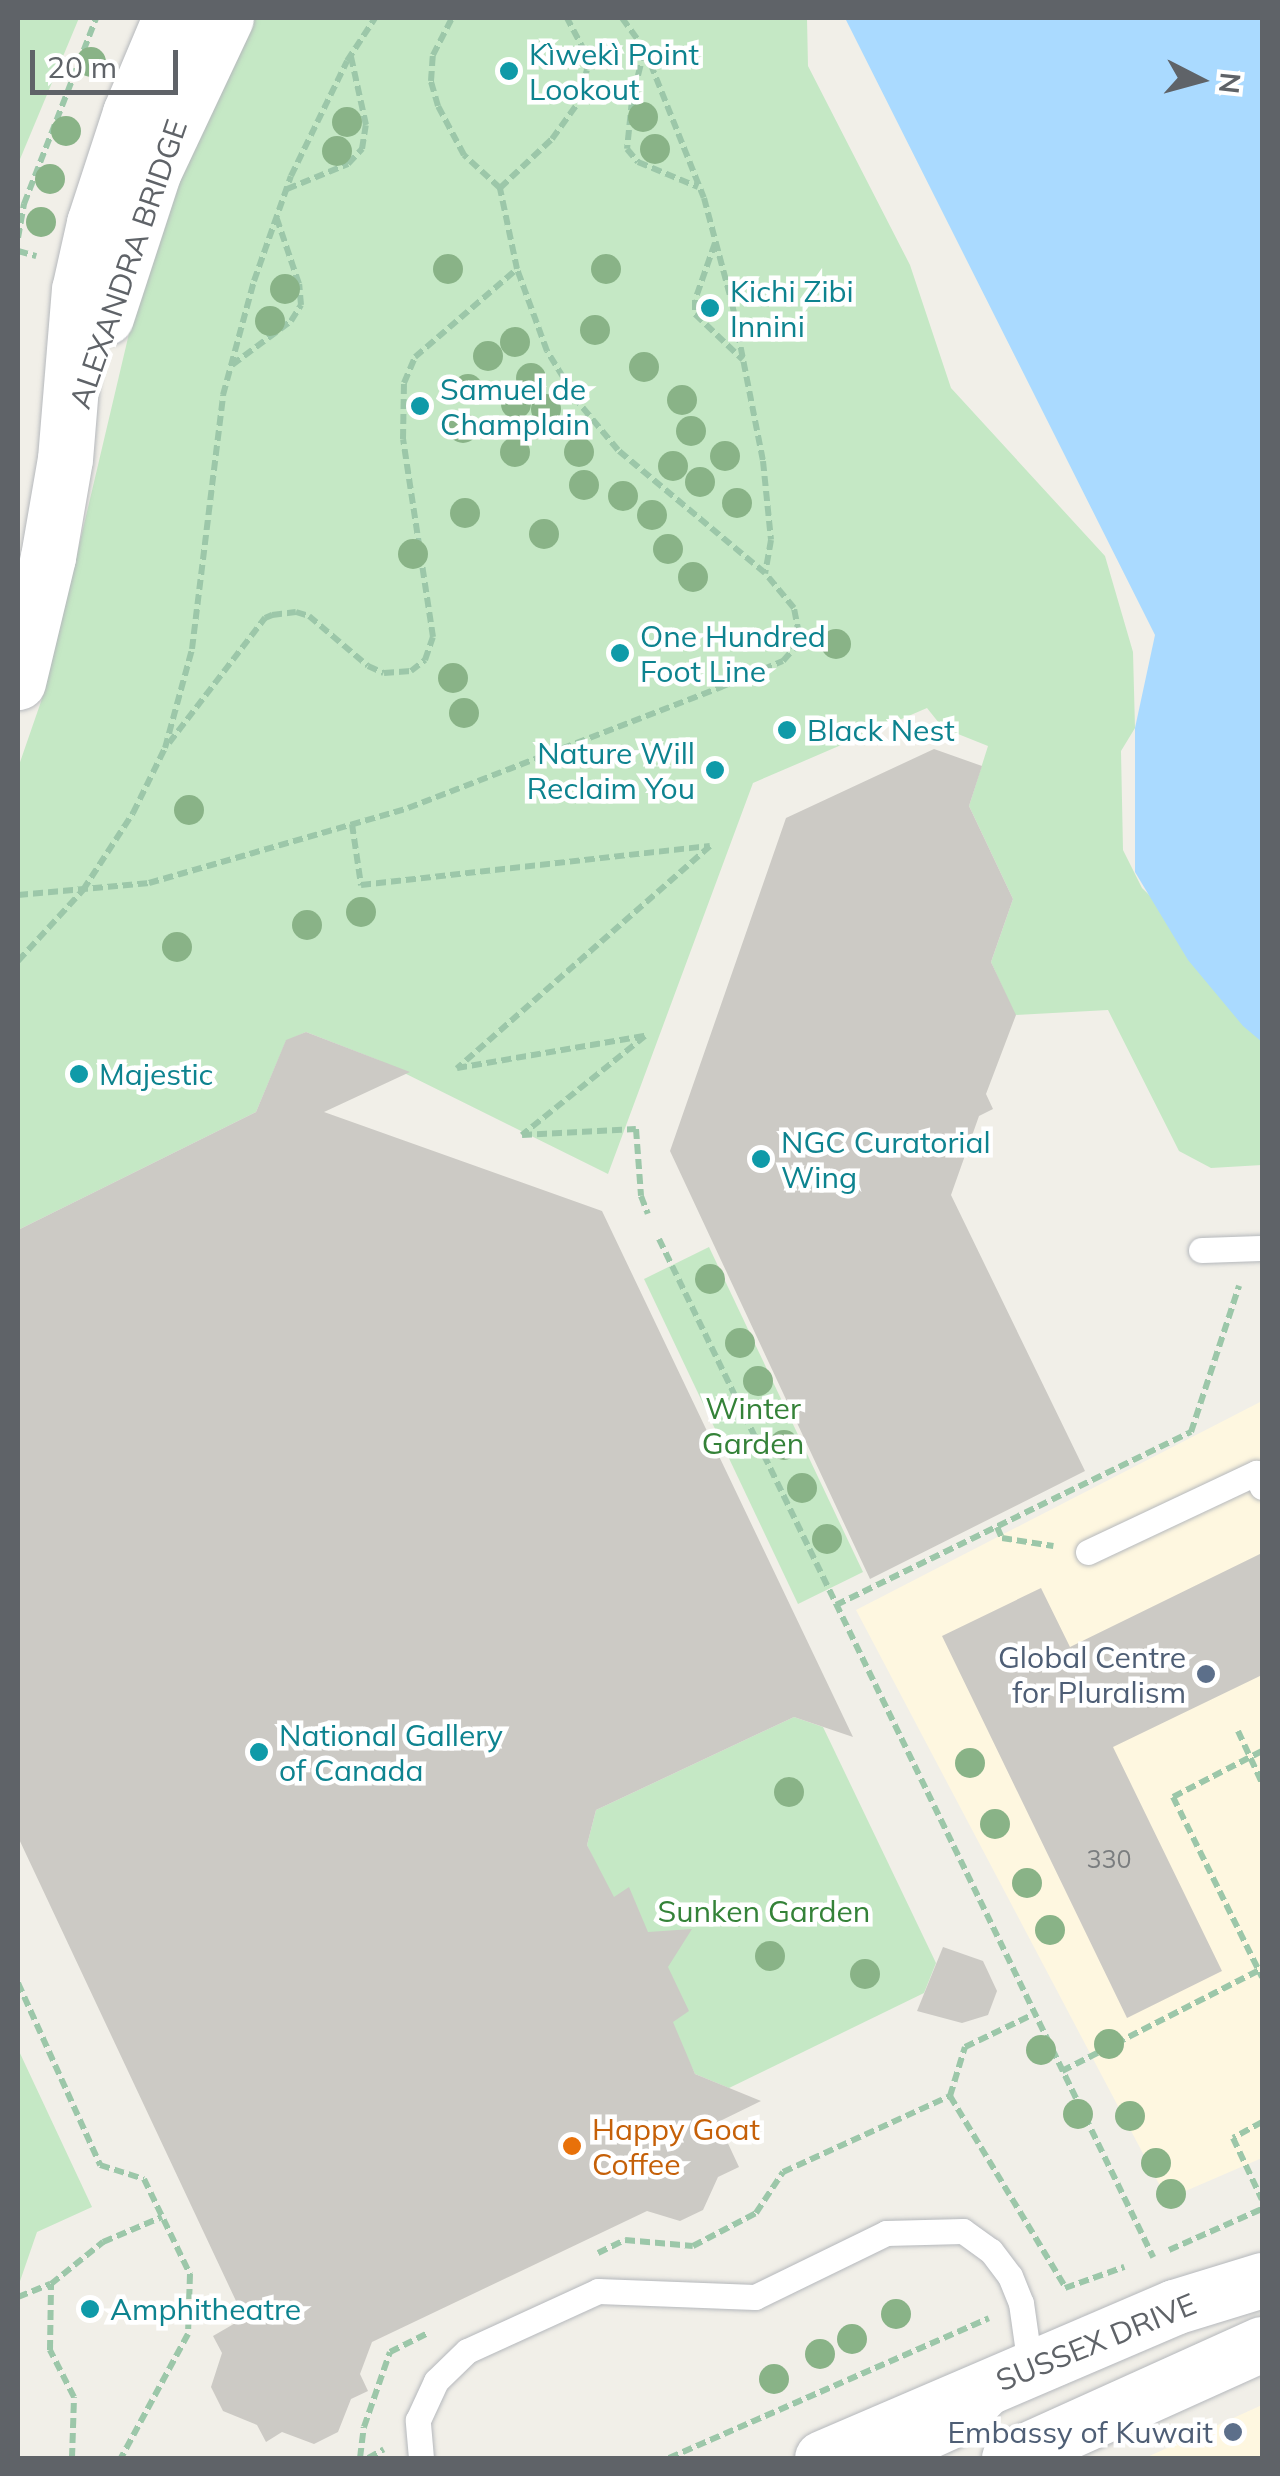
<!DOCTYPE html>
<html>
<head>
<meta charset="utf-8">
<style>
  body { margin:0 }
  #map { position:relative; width:1280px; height:2476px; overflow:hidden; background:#f1efe8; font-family:Mulish,sans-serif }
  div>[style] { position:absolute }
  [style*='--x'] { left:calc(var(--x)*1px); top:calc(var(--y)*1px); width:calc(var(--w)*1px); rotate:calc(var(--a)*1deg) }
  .commercial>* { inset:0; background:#fef7e0 }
  .green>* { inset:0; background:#c5e8c5 }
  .water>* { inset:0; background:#aadaff }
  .building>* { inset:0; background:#cccac5 }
  .path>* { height:6px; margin-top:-3px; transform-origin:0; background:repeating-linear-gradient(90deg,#9cc7a9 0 10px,transparent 0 15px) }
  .roads { filter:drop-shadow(0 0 2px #b5b8bc) drop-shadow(0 0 2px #b5b8bc) }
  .service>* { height:25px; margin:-12.5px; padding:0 12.5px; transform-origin:12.5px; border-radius:12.5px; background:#fff }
  .secondary>* { height:55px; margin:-27.5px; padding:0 27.5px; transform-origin:27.5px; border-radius:27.5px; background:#fff }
  .trees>* { width:30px; height:30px; margin:-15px; border-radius:50%; background:#89b387 }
  .dots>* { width:28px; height:28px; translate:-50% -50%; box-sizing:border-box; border:5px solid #fff; border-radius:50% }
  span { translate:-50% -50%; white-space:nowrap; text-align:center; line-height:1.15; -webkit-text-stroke:9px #fff; paint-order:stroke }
  .number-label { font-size:25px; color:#7a7d7f }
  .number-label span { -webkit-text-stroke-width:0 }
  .culture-label { font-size:30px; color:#0d838f }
  .left { translate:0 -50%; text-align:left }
  .right { translate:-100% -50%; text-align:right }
  .street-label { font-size:30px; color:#5f6368 }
  .park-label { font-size:30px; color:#348238 }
  .service-label { font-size:30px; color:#4e5e75 }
  .food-label { font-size:30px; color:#c56008 }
  .frame { position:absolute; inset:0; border:20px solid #5f6368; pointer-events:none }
  .north { position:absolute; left:1150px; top:30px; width:100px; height:100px; -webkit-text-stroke:8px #fff; paint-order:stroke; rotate:96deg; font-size:28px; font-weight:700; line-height:40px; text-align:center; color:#5f6368 }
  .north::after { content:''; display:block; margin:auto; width:35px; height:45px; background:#5f6368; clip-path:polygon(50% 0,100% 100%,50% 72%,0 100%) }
  .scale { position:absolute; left:30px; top:50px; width:148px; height:45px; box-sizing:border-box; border:5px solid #5f6368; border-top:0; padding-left:12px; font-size:30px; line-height:35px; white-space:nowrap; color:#5f6368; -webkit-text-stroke:8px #fff; paint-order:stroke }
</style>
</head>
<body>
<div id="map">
  <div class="commercial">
    <div style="clip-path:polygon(1262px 1401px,1262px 2158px,1167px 2199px,856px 1610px)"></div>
    <div style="clip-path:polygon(1262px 2405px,1262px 2458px,1145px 2458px)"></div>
  </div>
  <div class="green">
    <div style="clip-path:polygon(18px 18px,79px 18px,18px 164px)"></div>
    <div style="clip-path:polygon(253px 18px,807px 18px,808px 66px,910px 265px,951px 388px,1105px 556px,1133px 652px,1135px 728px,1121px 751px,1123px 850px,1142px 888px,1262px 1005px,1262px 1165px,1211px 1168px,1179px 1151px,1108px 1010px,1015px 1015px,991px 962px,1013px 899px,969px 806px,988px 746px,943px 728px,927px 708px,753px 783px,608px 1174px,378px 1060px,306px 1032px,286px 1041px,256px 1112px,18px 1230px,18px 768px,45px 690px,135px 308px,185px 138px)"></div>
    <div style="clip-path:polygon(709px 1247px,863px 1572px,798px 1604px,644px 1279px)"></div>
    <div style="clip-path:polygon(794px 1717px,823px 1727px,936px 1963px,924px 1993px,729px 2088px,695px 2074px,587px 1845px,596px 1810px)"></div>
    <div style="clip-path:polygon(18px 2049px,92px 2207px,37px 2232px,18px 2287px)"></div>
  </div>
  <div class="water">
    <div style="clip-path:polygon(845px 18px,1262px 18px,1262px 1042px,1243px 1026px,1188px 960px,1135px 872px,1135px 728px,1155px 635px)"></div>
  </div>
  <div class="building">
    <div style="clip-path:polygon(934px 749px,982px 766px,969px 806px,1013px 899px,991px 962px,1016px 1015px,986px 1094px,993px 1109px,979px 1116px,951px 1195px,1085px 1471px,870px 1579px,670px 1151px,786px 818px)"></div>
    <div style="clip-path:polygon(306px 1032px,410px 1072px,324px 1112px,602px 1211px,853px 1737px,794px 1717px,596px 1810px,587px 1845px,614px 1897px,629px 1887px,648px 1932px,692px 1929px,668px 1967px,689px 2011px,673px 2022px,695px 2074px,761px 2101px,718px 2122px,739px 2167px,718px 2177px,703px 2210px,680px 2221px,647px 2211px,372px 2342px,360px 2374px,368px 2391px,351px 2399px,338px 2432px,314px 2444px,282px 2432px,266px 2442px,257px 2425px,223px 2411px,211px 2387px,222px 2353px,213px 2336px,244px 2318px,18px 1837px,18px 1230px,256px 1112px,286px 1040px)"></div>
    <div style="clip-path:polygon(1262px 1553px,1262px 1675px,1113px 1747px,1222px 1971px,1127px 2018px,942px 1636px,1041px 1588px,1070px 1647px)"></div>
    <div style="clip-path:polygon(943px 1947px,983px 1961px,997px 1991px,988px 2015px,962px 2023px,917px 2011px)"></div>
  </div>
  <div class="path">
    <div style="--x:622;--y:18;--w:39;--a:54"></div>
    <div style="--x:645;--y:50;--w:159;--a:68.3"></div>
    <div style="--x:704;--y:198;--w:109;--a:75.1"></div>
    <div style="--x:732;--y:303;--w:161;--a:78.9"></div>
    <div style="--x:763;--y:461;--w:79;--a:84.2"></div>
    <div style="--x:771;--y:540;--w:34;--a:100"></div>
    <div style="--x:644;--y:51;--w:50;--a:103.8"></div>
    <div style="--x:632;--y:100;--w:49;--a:95.8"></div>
    <div style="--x:627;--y:149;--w:17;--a:50"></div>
    <div style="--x:638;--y:162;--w:65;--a:22.6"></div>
    <div style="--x:500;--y:188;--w:71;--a:-43.3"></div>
    <div style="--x:552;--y:139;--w:44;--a:-54.2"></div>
    <div style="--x:578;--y:103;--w:34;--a:-75"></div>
    <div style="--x:587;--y:70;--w:18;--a:-96"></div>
    <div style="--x:585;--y:52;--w:38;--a:-118"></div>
    <div style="--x:287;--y:189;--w:66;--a:-22.3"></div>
    <div style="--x:348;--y:164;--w:21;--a:-47"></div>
    <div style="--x:362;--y:149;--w:24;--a:-81"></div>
    <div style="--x:366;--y:125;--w:70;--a:-102.4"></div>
    <div style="--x:18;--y:238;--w:35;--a:-80"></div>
    <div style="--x:24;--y:204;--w:199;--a:-68.8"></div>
    <div style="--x:715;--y:243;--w:60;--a:109.3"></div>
    <div style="--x:695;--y:300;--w:14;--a:90"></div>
    <div style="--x:695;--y:314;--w:66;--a:43.8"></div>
    <div style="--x:18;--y:251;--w:19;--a:16"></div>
    <div style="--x:232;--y:365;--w:74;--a:-36.7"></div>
    <div style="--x:291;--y:321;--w:19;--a:-58"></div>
    <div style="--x:301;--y:305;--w:21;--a:-95"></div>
    <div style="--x:299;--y:284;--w:69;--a:-108.7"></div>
    <div style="--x:169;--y:743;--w:158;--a:-52.5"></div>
    <div style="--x:265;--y:618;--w:8;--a:-23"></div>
    <div style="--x:272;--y:615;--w:24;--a:-7"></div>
    <div style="--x:296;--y:612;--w:14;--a:17"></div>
    <div style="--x:309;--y:616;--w:77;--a:40.3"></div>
    <div style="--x:368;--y:666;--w:17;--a:24"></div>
    <div style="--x:384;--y:673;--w:27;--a:-4"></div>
    <div style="--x:411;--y:671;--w:18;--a:-38"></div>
    <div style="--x:425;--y:660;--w:24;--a:-71"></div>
    <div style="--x:433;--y:637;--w:200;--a:-98.6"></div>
    <div style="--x:403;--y:439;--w:56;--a:-89"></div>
    <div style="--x:404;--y:383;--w:28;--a:-67"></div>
    <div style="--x:415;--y:357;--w:135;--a:-40.8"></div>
    <div style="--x:352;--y:824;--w:62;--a:81.6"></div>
    <div style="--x:361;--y:885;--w:351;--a:-6.4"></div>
    <div style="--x:710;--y:846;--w:337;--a:138.7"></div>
    <div style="--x:457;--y:1068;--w:191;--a:-9.7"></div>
    <div style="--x:645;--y:1036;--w:158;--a:141.2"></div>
    <div style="--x:522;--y:1135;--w:114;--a:-3"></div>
    <div style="--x:636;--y:1129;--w:67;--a:85.7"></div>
    <div style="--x:641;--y:1196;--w:19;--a:69"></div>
    <div style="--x:18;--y:895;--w:132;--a:-5.2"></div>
    <div style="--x:149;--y:883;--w:270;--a:-16.1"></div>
    <div style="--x:408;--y:808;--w:336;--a:-21.1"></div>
    <div style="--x:721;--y:687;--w:67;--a:-22.8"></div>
    <div style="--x:783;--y:661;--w:18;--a:-49"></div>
    <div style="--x:795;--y:647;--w:14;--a:-73"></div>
    <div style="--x:799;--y:634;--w:26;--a:-101"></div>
    <div style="--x:794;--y:608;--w:45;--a:-129.6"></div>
    <div style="--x:765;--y:573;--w:192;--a:-140.1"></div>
    <div style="--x:618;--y:450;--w:61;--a:-129.7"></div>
    <div style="--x:579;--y:403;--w:61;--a:-121.6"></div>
    <div style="--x:547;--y:351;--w:87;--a:-110.1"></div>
    <div style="--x:517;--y:269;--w:83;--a:-101.9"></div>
    <div style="--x:500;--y:188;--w:49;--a:-137.5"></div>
    <div style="--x:464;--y:155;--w:55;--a:-118"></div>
    <div style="--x:438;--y:106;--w:26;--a:-106"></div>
    <div style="--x:431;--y:81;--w:26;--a:-86"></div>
    <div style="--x:433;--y:55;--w:42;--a:-62.8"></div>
    <div style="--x:18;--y:961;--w:96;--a:-47.5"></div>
    <div style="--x:83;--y:890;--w:92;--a:-57"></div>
    <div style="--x:133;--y:813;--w:72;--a:-63.8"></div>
    <div style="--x:165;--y:748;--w:103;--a:-74.7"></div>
    <div style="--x:192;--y:649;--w:256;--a:-83"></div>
    <div style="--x:223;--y:395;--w:118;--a:-74.8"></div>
    <div style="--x:254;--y:281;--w:111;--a:-70.6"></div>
    <div style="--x:291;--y:176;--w:128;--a:-64"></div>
    <div style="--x:347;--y:61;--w:51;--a:-56.9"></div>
    <div style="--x:659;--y:1239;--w:1132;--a:64.11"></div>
    <div style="--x:997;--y:1527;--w:12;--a:66"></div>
    <div style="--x:1002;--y:1538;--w:52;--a:8.9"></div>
    <div style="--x:836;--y:1605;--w:395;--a:-26"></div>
    <div style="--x:1191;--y:1432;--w:154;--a:-71.8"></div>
    <div style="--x:1238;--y:1731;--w:57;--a:65.2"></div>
    <div style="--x:1262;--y:1751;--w:100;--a:152.7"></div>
    <div style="--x:1173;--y:1797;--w:201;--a:63.7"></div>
    <div style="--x:18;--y:1983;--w:200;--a:65.7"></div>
    <div style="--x:100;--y:2165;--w:46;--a:17.7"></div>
    <div style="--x:144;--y:2179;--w:106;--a:64.2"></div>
    <div style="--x:190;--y:2274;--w:60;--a:91.9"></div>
    <div style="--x:188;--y:2334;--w:141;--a:118.4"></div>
    <div style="--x:1062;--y:2071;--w:224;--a:-27.1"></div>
    <div style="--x:950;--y:2096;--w:51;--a:-73"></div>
    <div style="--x:965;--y:2047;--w:76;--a:-25.6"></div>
    <div style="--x:1262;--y:2122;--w:33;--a:151"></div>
    <div style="--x:1233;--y:2138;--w:68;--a:64.9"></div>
    <div style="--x:1169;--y:2250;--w:102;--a:-23.8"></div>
    <div style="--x:598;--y:2253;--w:30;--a:-26"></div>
    <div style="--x:625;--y:2240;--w:68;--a:5"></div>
    <div style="--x:693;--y:2246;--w:71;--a:-27.6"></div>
    <div style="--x:756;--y:2213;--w:49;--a:-56.6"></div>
    <div style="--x:783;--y:2172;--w:183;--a:-24.5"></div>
    <div style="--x:950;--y:2096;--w:224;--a:58.9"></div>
    <div style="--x:1065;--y:2288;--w:63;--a:-19.6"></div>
    <div style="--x:18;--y:2297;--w:35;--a:-22"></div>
    <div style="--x:72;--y:2458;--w:61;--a:-88.1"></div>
    <div style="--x:74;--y:2397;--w:53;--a:-117.1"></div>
    <div style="--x:50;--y:2350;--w:66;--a:-89.1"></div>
    <div style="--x:51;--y:2284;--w:67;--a:-38.9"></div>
    <div style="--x:103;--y:2242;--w:64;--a:-23"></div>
    <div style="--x:360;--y:2458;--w:31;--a:-83"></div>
    <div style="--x:364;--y:2427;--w:79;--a:-70.9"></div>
    <div style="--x:390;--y:2352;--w:42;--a:-26.6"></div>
    <div style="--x:368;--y:2458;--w:18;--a:-29"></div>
    <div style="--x:669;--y:2458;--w:349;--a:-23.6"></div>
  </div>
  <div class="roads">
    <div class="service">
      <div style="--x:1201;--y:1250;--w:61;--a:-1.9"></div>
      <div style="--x:1088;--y:1552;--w:186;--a:-25.2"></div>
      <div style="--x:1256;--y:1473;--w:15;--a:67"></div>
      <div style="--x:421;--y:2458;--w:38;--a:-95"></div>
      <div style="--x:418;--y:2420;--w:43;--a:-65.2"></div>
      <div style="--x:436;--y:2381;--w:43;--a:-44.1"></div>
      <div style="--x:467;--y:2351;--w:144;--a:-24.6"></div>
      <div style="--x:598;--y:2291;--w:157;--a:2.2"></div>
      <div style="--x:755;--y:2297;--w:146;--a:-26"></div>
      <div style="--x:886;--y:2233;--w:77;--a:-1.5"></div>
      <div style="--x:963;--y:2231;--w:34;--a:36"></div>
      <div style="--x:991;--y:2251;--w:31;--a:53"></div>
      <div style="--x:1010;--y:2276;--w:29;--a:68"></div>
      <div style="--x:1021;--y:2303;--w:64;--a:81.9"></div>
      <div style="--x:1030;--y:2366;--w:7;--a:135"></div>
      <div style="--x:905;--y:2458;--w:65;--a:-24.6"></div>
      <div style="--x:964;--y:2431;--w:45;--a:-45"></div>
    </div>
    <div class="secondary">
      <div style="--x:106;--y:317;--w:151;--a:-71.9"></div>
      <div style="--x:153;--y:173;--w:171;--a:-64.8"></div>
      <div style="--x:18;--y:682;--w:129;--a:-76.5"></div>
      <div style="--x:48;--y:557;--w:99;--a:-80.2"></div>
      <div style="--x:65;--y:459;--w:170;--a:-85.3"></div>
      <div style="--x:79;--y:290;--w:69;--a:-77.4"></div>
      <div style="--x:94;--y:223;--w:116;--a:-71.9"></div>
      <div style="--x:130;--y:113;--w:103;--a:-67.2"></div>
      <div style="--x:822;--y:2458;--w:383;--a:-23.2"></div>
      <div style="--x:1174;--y:2307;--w:92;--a:-17.1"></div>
      <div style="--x:1009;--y:2458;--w:277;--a:-24.3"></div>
    </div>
  </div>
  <div class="trees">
    <div style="left:91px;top:62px"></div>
    <div style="left:643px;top:117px"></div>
    <div style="left:347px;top:122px"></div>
    <div style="left:66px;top:131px"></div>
    <div style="left:655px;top:149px"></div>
    <div style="left:337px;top:151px"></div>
    <div style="left:50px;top:179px"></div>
    <div style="left:41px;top:222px"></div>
    <div style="left:448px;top:269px"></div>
    <div style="left:606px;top:269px"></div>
    <div style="left:285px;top:289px"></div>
    <div style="left:270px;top:321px"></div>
    <div style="left:595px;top:330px"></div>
    <div style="left:515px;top:342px"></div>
    <div style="left:488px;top:356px"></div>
    <div style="left:644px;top:367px"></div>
    <div style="left:531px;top:378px"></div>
    <div style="left:468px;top:389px"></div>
    <div style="left:682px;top:400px"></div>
    <div style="left:516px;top:404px"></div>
    <div style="left:546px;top:409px"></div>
    <div style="left:463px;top:428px"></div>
    <div style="left:691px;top:431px"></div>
    <div style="left:515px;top:452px"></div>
    <div style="left:579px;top:452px"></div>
    <div style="left:725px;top:456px"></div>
    <div style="left:673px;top:466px"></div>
    <div style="left:700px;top:482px"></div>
    <div style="left:584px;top:485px"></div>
    <div style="left:623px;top:496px"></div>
    <div style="left:737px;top:503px"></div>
    <div style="left:465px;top:513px"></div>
    <div style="left:652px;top:515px"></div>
    <div style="left:544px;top:534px"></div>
    <div style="left:668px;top:549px"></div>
    <div style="left:413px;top:554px"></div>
    <div style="left:693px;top:577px"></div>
    <div style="left:836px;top:644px"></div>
    <div style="left:453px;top:678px"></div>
    <div style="left:464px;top:713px"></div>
    <div style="left:189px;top:810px"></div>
    <div style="left:361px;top:912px"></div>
    <div style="left:307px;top:925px"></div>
    <div style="left:177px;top:947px"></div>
    <div style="left:710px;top:1279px"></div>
    <div style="left:740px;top:1343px"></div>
    <div style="left:758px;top:1381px"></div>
    <div style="left:784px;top:1445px"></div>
    <div style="left:802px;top:1488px"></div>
    <div style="left:827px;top:1539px"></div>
    <div style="left:970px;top:1763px"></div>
    <div style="left:789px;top:1792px"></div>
    <div style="left:995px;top:1824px"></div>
    <div style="left:1027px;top:1883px"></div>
    <div style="left:1050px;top:1930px"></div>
    <div style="left:770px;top:1956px"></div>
    <div style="left:865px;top:1974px"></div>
    <div style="left:1109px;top:2044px"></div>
    <div style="left:1041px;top:2050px"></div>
    <div style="left:1078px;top:2114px"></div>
    <div style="left:1130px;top:2116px"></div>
    <div style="left:1156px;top:2163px"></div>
    <div style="left:1171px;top:2194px"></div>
    <div style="left:896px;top:2314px"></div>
    <div style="left:852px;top:2339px"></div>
    <div style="left:820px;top:2354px"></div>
    <div style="left:774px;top:2379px"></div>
  </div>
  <div class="dots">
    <div style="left:509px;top:71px;background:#0f9aa8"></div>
    <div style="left:710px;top:308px;background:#0f9aa8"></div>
    <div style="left:420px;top:406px;background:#0f9aa8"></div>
    <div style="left:620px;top:653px;background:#0f9aa8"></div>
    <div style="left:787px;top:730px;background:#0f9aa8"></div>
    <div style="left:715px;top:770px;background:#0f9aa8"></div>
    <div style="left:79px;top:1074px;background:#0f9aa8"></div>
    <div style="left:761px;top:1159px;background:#0f9aa8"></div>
    <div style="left:1206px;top:1674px;background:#5c6f8a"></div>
    <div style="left:259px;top:1752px;background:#0f9aa8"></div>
    <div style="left:572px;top:2146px;background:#e8710a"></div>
    <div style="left:90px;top:2309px;background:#0f9aa8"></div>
    <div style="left:1233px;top:2432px;background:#5c6f8a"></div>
  </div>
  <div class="number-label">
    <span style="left:1109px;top:1859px">330</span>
  </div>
  <div class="culture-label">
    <span class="left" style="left:529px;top:71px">Kìwekì Point<br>Lookout</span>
    <span class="left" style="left:730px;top:308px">Kichi Zibi<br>Innini</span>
    <span class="left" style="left:440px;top:406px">Samuel de<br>Champlain</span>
    <span class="left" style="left:640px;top:653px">One Hundred<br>Foot Line</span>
    <span class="left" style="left:807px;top:730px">Black Nest</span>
    <span class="right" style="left:695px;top:770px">Nature Will<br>Reclaim You</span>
    <span class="left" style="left:99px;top:1074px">Majestic</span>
    <span class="left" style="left:781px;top:1159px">NGC Curatorial<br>Wing</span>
    <span class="left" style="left:279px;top:1752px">National Gallery<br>of Canada</span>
    <span class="left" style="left:110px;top:2309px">Amphitheatre</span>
  </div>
  <div class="street-label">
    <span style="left:128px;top:264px;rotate:-71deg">ALEXANDRA BRIDGE</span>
    <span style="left:1096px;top:2342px;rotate:-22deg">SUSSEX DRIVE</span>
  </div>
  <div class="park-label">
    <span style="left:753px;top:1425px">Winter<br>Garden</span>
    <span style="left:764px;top:1911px">Sunken Garden</span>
  </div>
  <div class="service-label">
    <span class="right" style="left:1186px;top:1674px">Global Centre<br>for Pluralism</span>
    <span class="right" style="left:1213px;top:2432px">Embassy of Kuwait</span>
  </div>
  <div class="food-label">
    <span class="left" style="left:592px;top:2146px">Happy Goat<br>Coffee</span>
  </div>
  <div class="frame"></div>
  <div class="north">N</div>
  <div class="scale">20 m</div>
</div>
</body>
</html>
